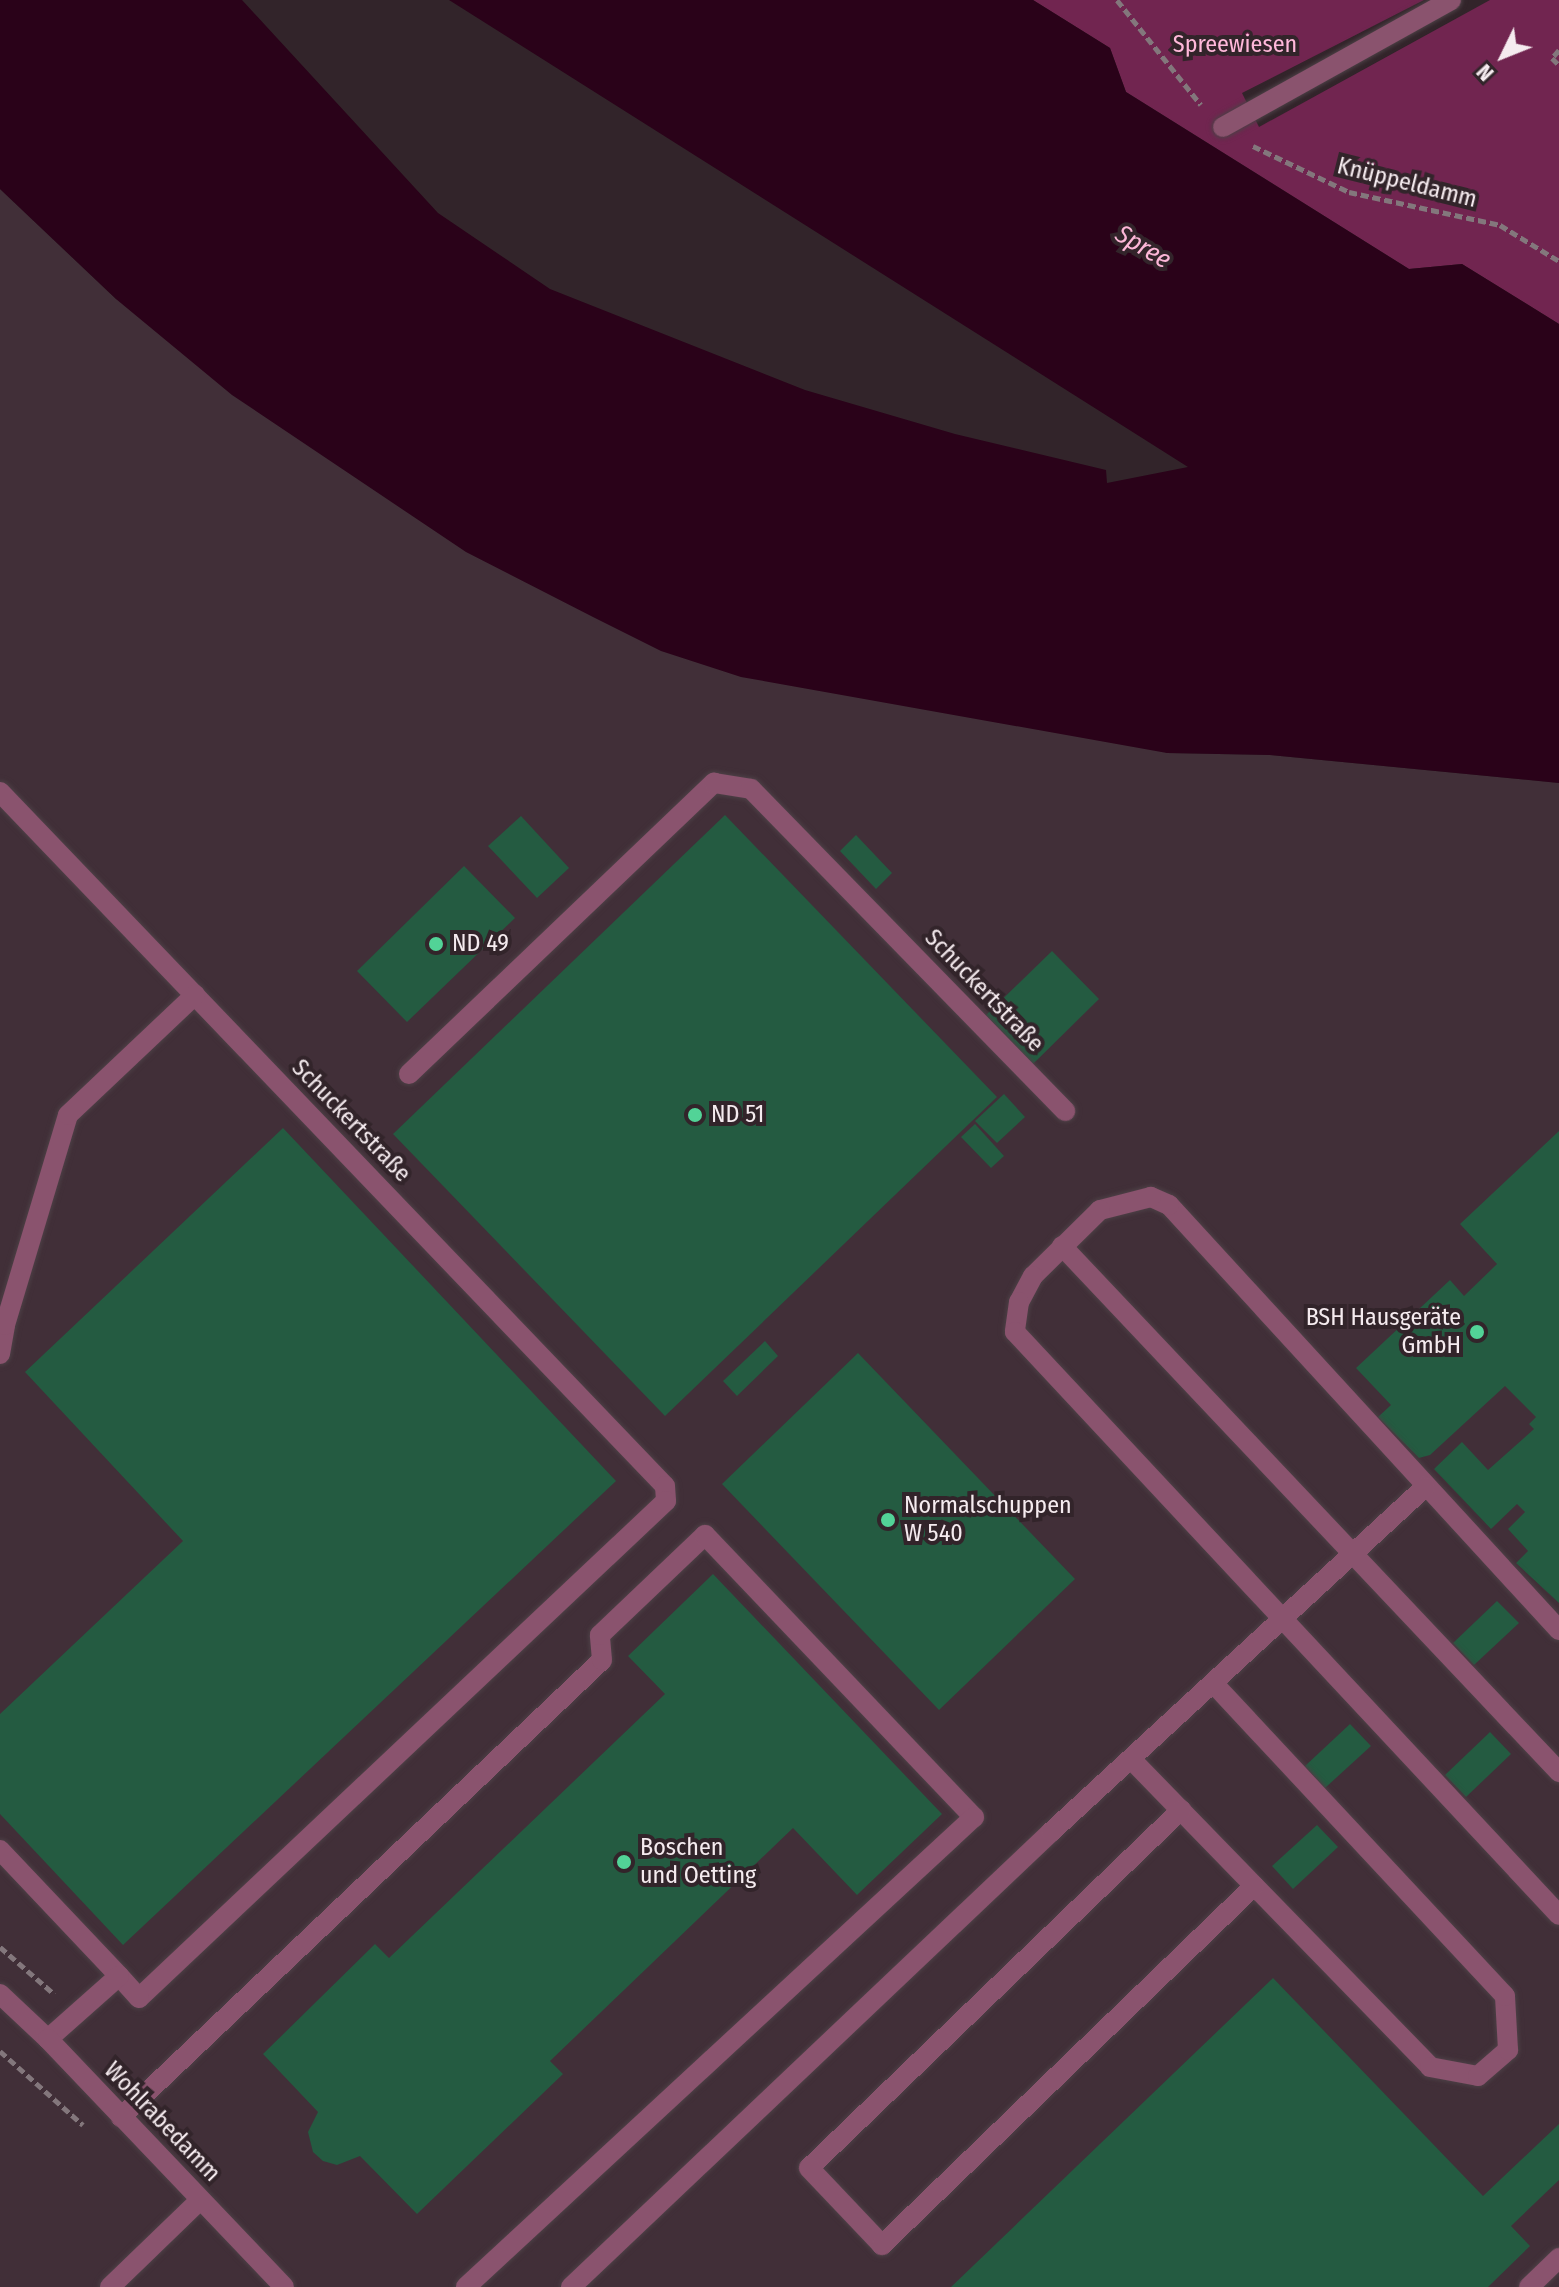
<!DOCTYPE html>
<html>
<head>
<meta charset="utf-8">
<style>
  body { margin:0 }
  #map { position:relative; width:1559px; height:2287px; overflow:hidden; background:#32242a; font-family:"Fira Sans Condensed",sans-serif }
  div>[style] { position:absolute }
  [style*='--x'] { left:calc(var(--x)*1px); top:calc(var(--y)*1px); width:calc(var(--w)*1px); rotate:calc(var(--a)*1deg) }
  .built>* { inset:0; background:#412f38 }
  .green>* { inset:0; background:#712550 }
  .water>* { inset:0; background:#2a0219 }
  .building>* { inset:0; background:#245b41 }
  .path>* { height:5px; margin-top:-2.5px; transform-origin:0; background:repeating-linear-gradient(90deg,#83777c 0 8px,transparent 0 12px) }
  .roads { filter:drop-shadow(0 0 2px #4d4046) drop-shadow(0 0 2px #4d4046) }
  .service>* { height:20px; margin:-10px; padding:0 10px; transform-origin:10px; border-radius:10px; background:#8a536e }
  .minor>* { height:20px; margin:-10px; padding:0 10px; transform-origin:10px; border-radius:10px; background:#8a536e }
  .dots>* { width:22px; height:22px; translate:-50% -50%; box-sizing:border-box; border:4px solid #32242a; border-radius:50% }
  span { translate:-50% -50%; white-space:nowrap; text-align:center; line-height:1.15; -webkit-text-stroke:8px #32242a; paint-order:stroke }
  .park-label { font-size:24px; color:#ffb8da }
  .street-label { font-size:24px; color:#f5ebef }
  .poi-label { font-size:24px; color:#f5ebef }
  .left { translate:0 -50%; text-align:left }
  .right { translate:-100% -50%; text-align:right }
  .water-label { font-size:26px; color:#fcb6d7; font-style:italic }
  .north { position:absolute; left:1463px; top:16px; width:80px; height:80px; -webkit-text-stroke:6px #32242a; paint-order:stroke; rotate:227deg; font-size:22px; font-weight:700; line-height:32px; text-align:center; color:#f5ebef }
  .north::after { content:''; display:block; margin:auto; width:28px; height:36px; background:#f5ebef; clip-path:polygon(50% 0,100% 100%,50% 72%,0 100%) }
</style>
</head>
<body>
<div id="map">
  <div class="built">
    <div style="clip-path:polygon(0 189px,116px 299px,1167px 753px,1270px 755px,1559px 783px,1559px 2287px,0 2287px)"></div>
  </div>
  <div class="green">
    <div style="clip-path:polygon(1033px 0,1424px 0,1242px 93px,1259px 127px,1490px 0,1559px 0,1559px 324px,1462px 264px,1409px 269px,1126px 92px,1110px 48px)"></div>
  </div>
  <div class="water">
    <div style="clip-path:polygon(0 0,242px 0,438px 213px,550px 289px,805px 390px,955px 434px,1106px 470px,1107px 483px,1188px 467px,449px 0,1033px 0,1110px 48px,1126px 92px,1409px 269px,1462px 264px,1559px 324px,1559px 783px,1270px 755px,1167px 753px,741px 677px,661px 651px,593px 617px,466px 552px,232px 395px,116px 299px,0 189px)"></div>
  </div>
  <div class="building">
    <div style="clip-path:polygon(725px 815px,997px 1097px,665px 1416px,393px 1134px)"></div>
    <div style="clip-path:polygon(521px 816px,569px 868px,537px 898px,488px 846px)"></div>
    <div style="clip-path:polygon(856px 835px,892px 873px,876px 889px,840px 851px)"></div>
    <div style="clip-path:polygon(464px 866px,515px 918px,407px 1022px,357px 971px)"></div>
    <div style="clip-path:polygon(1052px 951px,1099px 999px,1033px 1064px,986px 1015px)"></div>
    <div style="clip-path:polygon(1004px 1094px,1025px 1117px,997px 1143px,975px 1121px)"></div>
    <div style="clip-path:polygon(975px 1124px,1004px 1156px,991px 1168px,961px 1137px)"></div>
    <div style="clip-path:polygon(283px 1128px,616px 1481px,123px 1945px,0 1814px,0 1714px,183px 1541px,25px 1372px)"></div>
    <div style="clip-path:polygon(1559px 1131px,1559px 1603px,1516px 1563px,1528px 1551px,1508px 1529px,1525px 1512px,1517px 1504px,1491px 1529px,1434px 1469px,1462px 1442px,1488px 1470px,1534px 1429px,1529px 1424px,1536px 1417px,1505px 1386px,1430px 1455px,1419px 1458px,1378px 1417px,1391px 1405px,1356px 1368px,1450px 1280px,1464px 1296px,1497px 1264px,1460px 1224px)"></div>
    <div style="clip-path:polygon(765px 1341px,778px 1356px,737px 1396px,723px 1381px)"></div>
    <div style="clip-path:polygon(858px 1353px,1075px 1579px,939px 1710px,722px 1484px)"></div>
    <div style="clip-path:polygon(713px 1574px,942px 1814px,857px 1895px,793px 1828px,550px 2061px,563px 2074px,417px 2214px,360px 2156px,337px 2165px,323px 2161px,313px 2152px,308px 2132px,318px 2112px,263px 2054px,375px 1944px,389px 1958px,665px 1694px,628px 1656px)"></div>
    <div style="clip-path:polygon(1497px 1601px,1519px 1623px,1474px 1665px,1453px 1643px)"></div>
    <div style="clip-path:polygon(1350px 1724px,1371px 1746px,1325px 1788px,1305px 1766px)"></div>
    <div style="clip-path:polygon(1490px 1732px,1511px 1754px,1466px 1797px,1445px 1775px)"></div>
    <div style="clip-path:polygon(1317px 1825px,1338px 1847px,1293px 1889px,1272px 1866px)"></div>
    <div style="clip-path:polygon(1273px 1978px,1483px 2196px,1559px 2124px,1559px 2180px,1511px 2226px,1530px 2246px,1488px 2287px,951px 2287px)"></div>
  </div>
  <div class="path">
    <div style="--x:1117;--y:0;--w:134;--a:51.3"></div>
    <div style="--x:1559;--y:50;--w:11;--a:131"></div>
    <div style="--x:1552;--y:58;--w:10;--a:45"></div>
    <div style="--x:1253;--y:146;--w:106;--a:25.6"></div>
    <div style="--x:1349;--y:192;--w:155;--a:12.3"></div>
    <div style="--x:1500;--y:225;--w:69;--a:31.4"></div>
    <div style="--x:0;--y:1947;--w:72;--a:41"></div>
    <div style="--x:0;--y:2051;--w:111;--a:41.7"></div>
  </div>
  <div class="roads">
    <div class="service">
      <div style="--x:1223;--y:127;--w:261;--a:-29.1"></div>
      <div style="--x:0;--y:792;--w:961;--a:46.22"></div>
      <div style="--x:665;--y:1486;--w:15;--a:86"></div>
      <div style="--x:666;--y:1501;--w:724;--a:136.68"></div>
      <div style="--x:139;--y:1998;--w:30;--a:-132"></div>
      <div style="--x:409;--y:1074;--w:422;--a:-43.7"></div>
      <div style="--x:714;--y:783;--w:37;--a:9"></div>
      <div style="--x:751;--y:789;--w:450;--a:45.7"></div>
      <div style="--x:1062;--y:1246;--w:724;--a:46.62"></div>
      <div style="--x:0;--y:1354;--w:29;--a:-80"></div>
      <div style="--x:5;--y:1325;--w:219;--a:-73.3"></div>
      <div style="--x:68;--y:1115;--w:175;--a:-43.4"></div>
      <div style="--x:1559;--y:1630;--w:577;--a:-132.54"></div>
      <div style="--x:1169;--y:1205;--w:20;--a:-156"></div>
      <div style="--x:1151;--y:1197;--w:53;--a:165.7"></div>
      <div style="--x:1100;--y:1210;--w:94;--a:135.4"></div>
      <div style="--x:1033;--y:1276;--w:30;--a:118"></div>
      <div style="--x:1019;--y:1302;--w:30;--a:98"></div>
      <div style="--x:1015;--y:1332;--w:797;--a:46.98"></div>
      <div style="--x:1131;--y:1759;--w:429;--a:45.8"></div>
      <div style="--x:1430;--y:2067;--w:49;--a:10.6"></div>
      <div style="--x:1478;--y:2076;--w:40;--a:-41"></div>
      <div style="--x:1508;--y:2050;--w:54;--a:-93.2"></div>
      <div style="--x:1505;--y:1996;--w:428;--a:-133"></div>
      <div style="--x:1181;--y:1810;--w:516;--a:136.1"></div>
      <div style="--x:809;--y:2168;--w:106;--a:46.5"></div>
      <div style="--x:882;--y:2245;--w:517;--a:-43.98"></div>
      <div style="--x:0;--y:1850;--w:173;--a:46.6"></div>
      <div style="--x:119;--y:1976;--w:95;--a:138.4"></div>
      <div style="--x:121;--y:2117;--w:663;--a:-43.53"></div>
      <div style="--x:602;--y:1660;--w:25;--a:-95"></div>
      <div style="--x:600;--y:1635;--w:145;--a:-43.6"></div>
      <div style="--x:705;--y:1535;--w:390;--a:46.4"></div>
      <div style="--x:974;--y:1817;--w:692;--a:137.23"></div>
      <div style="--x:110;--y:2287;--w:125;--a:-44"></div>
      <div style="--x:571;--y:2287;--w:661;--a:-43.47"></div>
      <div style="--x:1051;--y:1832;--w:509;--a:-42.69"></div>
      <div style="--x:1529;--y:2287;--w:42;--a:-44"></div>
    </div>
    <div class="minor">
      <div style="--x:0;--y:1994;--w:66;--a:43.2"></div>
      <div style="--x:48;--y:2039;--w:342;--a:46.4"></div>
    </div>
  </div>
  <div class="dots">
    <div style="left:436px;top:944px;background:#52d397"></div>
    <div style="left:695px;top:1115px;background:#52d397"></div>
    <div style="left:1477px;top:1332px;background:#52d397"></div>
    <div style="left:888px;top:1520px;background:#52d397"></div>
    <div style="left:624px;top:1862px;background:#52d397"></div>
  </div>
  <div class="park-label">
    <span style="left:1235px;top:45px">Spreewiesen</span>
  </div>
  <div class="street-label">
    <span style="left:1407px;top:183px;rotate:14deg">Knüppeldamm</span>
    <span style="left:984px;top:991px;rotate:46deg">Schuckertstraße</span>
    <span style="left:351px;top:1121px;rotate:46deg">Schuckertstraße</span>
    <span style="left:162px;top:2122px;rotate:46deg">Wohlrabedamm</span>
  </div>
  <div class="poi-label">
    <span class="left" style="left:452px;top:944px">ND 49</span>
    <span class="left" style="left:711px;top:1115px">ND 51</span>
    <span class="right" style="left:1461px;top:1332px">BSH Hausgeräte<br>GmbH</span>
    <span class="left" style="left:904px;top:1520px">Normalschuppen<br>W 540</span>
    <span class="left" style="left:640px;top:1862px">Boschen<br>und Oetting</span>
  </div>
  <div class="water-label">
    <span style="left:1143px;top:247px;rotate:31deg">Spree</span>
  </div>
  <div class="north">N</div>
</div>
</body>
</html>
